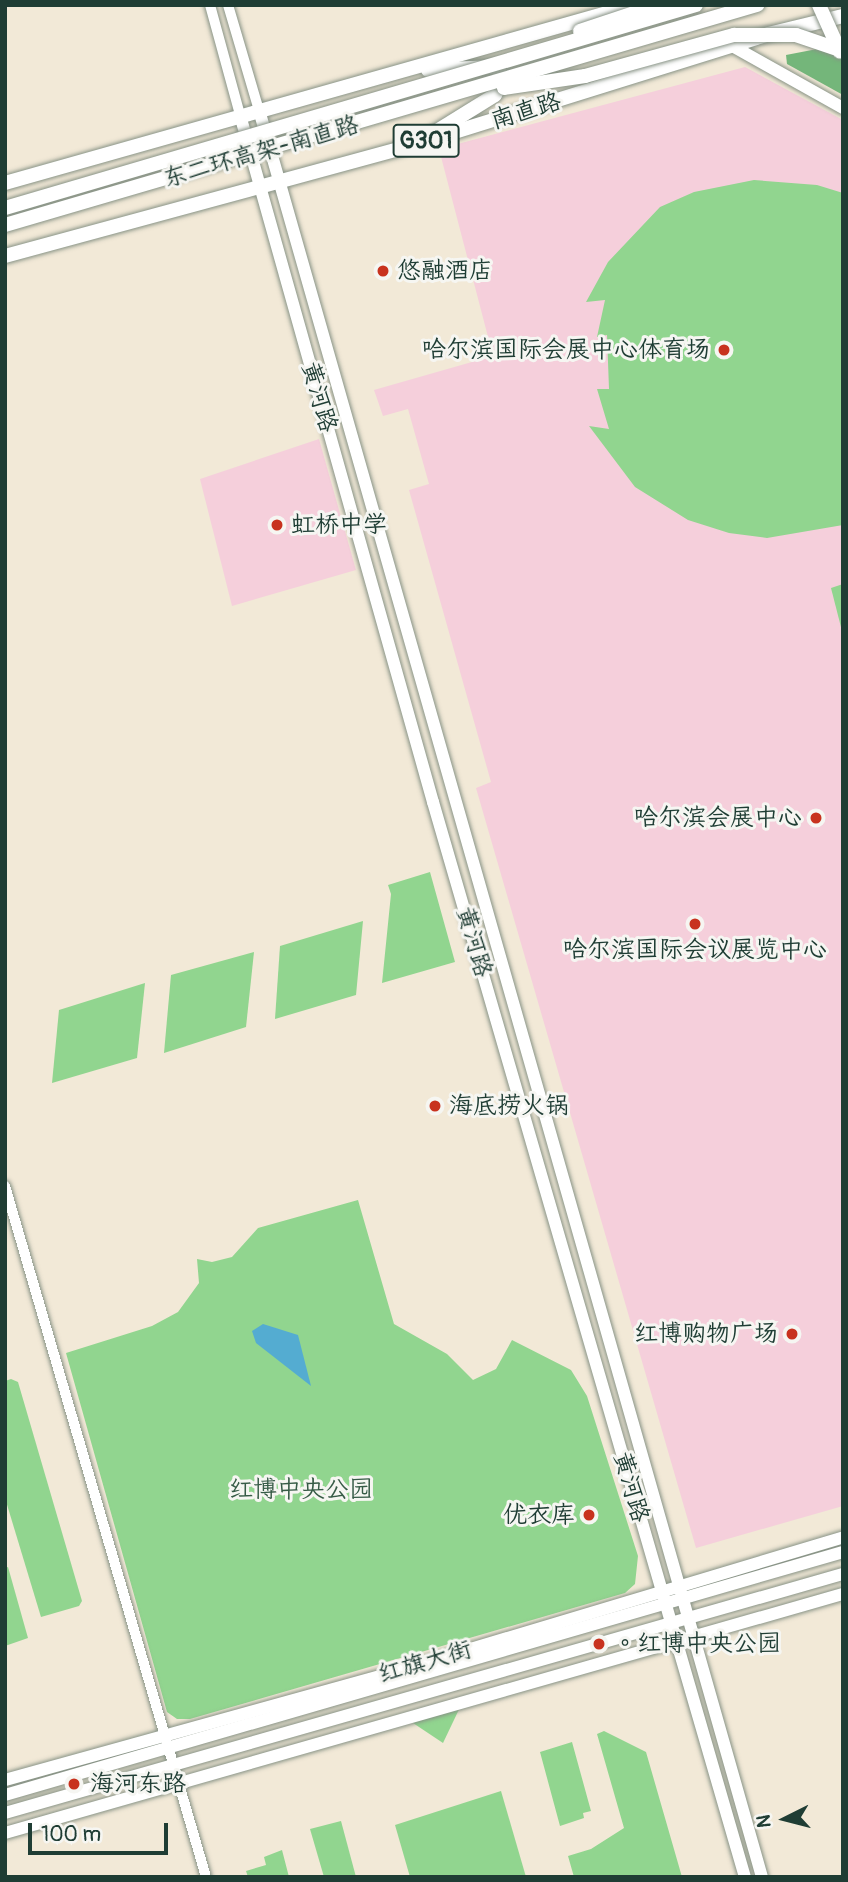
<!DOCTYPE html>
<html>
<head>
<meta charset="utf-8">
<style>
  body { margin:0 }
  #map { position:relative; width:848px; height:1882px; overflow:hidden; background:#f2e9d7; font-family:Pangolin,"LXGW WenKai TC",sans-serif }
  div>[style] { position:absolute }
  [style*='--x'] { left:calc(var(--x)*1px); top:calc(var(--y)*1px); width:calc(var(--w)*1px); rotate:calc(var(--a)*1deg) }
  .built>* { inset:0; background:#f5cfdb }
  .green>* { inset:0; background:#91d58f }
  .forest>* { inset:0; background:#74b67a }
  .water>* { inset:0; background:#54acd1 }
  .roads { filter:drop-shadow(0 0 2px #889386) drop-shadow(0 0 2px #889386) }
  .secondary>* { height:10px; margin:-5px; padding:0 5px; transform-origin:5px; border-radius:5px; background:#fff }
  .primary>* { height:12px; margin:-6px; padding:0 6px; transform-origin:6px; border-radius:6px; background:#fff }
  .highway>* { height:14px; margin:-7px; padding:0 7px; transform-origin:7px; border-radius:7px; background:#fff }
  .bridges { filter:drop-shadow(0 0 2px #889386) drop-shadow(0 0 2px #889386) }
  .highway-bridge>* { height:14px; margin:-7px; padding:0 7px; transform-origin:7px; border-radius:7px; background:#fff }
  .dots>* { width:19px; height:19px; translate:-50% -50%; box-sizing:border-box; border:4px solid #f6f6f2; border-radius:50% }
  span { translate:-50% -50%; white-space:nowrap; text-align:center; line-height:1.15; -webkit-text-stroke:6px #f6f6f2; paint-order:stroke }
  .shield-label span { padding:2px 5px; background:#f6f6f2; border:2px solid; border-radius:5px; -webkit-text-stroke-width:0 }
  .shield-label { font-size:23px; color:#1f3d34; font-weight:700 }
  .street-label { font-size:24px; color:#1f3d34 }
  .poi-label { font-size:24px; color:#1f3d34 }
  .left { translate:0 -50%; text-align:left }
  .right { translate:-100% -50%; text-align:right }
  .park-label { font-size:24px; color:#365b46 }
  .frame { position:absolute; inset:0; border:7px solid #1f3d34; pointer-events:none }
  .north { position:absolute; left:750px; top:1784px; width:70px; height:70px; -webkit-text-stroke:5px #f6f6f2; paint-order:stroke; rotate:264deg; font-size:19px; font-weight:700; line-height:28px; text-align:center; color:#1f3d34 }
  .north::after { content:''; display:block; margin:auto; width:24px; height:32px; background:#1f3d34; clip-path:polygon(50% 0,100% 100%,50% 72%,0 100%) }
  .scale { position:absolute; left:28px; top:1823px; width:140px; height:32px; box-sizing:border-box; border:4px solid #1f3d34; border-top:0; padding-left:9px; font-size:21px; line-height:24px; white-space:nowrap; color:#1f3d34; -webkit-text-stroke:5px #f6f6f2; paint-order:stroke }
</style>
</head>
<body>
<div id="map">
  <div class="built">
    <div style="clip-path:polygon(745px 67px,843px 120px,843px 1506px,696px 1548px,476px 788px,491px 782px,409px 490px,429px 484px,408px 409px,383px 416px,374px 390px,493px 356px,439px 149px)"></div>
    <div style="clip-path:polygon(319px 439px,356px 570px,232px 606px,200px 479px)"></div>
  </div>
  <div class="green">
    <div style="clip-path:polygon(754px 180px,817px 185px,843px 193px,843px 525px,767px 538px,729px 533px,688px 520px,635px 487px,589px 426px,609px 429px,597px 389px,609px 389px,607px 335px,597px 337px,605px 300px,586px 302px,608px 262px,660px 207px,694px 192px)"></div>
    <div style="clip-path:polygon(843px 584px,843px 635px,831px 588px)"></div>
    <div style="clip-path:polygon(430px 872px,455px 962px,382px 983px,391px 894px,388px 885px)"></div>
    <div style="clip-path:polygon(363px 921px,356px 995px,275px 1019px,280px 946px)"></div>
    <div style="clip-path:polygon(254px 952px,246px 1027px,164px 1053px,171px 975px)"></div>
    <div style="clip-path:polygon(145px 983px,137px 1058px,52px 1083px,59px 1010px)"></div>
    <div style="clip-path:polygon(358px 1200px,394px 1324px,447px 1354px,473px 1380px,496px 1369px,512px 1340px,571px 1370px,587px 1396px,638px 1556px,635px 1584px,625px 1593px,190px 1719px,177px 1719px,167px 1712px,66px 1353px,152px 1326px,178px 1312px,199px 1283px,197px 1259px,212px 1262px,232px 1257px,258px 1228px)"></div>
    <div style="clip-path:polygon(11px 1379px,18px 1382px,82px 1601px,79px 1606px,41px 1617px,5px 1498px,5px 1381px)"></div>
    <div style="clip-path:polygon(8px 1567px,28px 1638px,5px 1646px,5px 1568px)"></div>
    <div style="clip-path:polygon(463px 1701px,443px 1743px,404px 1717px)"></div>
    <div style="clip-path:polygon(604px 1731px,646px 1752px,682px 1877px,574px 1877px,568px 1856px,591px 1849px,624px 1828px,597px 1734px)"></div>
    <div style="clip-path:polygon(572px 1742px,591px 1811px,583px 1813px,584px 1818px,560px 1826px,540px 1752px)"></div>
    <div style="clip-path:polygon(501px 1791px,526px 1877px,410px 1877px,395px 1825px)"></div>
    <div style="clip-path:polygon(341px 1821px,356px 1877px,324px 1877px,310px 1829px)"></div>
    <div style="clip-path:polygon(282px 1850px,289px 1877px,248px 1877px,246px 1871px,266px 1865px,264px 1857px)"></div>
  </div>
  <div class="forest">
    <div style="clip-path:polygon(843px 44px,843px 95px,787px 64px,786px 55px)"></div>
  </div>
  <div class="water">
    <div style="clip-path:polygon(263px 1324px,298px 1335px,311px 1386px,256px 1343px,252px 1331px)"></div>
  </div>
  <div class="roads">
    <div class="secondary">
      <div style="--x:210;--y:5;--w:114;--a:74.7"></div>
      <div style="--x:228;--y:5;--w:109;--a:73.6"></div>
      <div style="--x:5;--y:1186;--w:720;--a:73.78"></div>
    </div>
    <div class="primary">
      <div style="--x:734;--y:47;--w:125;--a:29.2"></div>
      <div style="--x:259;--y:110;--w:1837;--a:74.11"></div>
      <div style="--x:240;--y:115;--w:714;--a:74.31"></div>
      <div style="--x:433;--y:802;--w:1119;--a:73.82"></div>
      <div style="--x:5;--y:1780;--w:414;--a:-15.5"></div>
      <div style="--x:404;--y:1669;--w:458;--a:-16.7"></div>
      <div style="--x:5;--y:1795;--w:873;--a:-16.17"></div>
      <div style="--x:5;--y:1813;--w:871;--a:-15.92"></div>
      <div style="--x:5;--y:1833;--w:871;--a:-15.92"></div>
    </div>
    <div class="highway">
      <div style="--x:428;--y:70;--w:67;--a:-2.6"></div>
      <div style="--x:495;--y:67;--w:13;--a:48"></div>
      <div style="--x:504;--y:77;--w:20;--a:117"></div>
      <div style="--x:495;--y:95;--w:74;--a:148.2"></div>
      <div style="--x:5;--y:183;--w:655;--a:-15.78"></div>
      <div style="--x:5;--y:256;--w:426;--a:-15.2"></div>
      <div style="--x:416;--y:144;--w:370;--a:-17.3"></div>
      <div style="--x:769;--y:34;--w:76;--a:-13.7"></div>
    </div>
  </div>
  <div class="bridges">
    <div class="highway-bridge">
      <div style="--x:819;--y:5;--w:51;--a:65.9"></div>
      <div style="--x:580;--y:31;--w:82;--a:-18.4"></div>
      <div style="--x:504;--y:88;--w:82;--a:-8.4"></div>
      <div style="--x:585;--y:76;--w:155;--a:-15.4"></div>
      <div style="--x:734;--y:35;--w:62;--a:0"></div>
      <div style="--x:796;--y:35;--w:50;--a:18.8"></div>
      <div style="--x:5;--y:208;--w:720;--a:-16.37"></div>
      <div style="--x:5;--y:225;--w:784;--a:-16.31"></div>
    </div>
  </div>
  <div class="dots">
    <div style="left:383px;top:271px;background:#c8321e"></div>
    <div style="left:724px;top:350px;background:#c8321e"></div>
    <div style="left:277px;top:525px;background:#c8321e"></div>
    <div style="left:816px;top:818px;background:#c8321e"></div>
    <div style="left:695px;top:924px;background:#c8321e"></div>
    <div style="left:435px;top:1106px;background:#c8321e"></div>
    <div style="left:792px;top:1334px;background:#c8321e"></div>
    <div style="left:589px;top:1515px;background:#c8321e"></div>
    <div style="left:599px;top:1644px;background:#c8321e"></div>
    <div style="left:74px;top:1784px;background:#c8321e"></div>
  </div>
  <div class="shield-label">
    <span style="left:426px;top:141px">G301</span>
  </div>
  <div class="street-label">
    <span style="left:526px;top:111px;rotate:-17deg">南直路</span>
    <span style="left:261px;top:152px;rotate:-16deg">东二环高架-南直路</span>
    <span style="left:319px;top:397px;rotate:74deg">黄河路</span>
    <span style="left:474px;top:942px;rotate:74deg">黄河路</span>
    <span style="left:631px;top:1487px;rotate:74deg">黄河路</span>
    <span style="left:425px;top:1662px;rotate:-16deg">红旗大街</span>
  </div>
  <div class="poi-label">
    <span class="left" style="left:397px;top:271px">悠融酒店</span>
    <span class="right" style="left:710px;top:350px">哈尔滨国际会展中心体育场</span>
    <span class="left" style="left:291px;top:525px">虹桥中学</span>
    <span class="right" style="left:802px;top:818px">哈尔滨会展中心</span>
    <span style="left:695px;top:950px">哈尔滨国际会议展览中心</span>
    <span class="left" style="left:449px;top:1106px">海底捞火锅</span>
    <span class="right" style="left:778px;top:1334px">红博购物广场</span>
    <span class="right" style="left:575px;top:1515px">优衣库</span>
    <span class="left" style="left:613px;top:1644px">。红博中央公园</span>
    <span class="left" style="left:90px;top:1784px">海河东路</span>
  </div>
  <div class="park-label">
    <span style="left:301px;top:1490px">红博中央公园</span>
  </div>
  <div class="frame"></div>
  <div class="north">N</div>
  <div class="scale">100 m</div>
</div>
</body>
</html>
